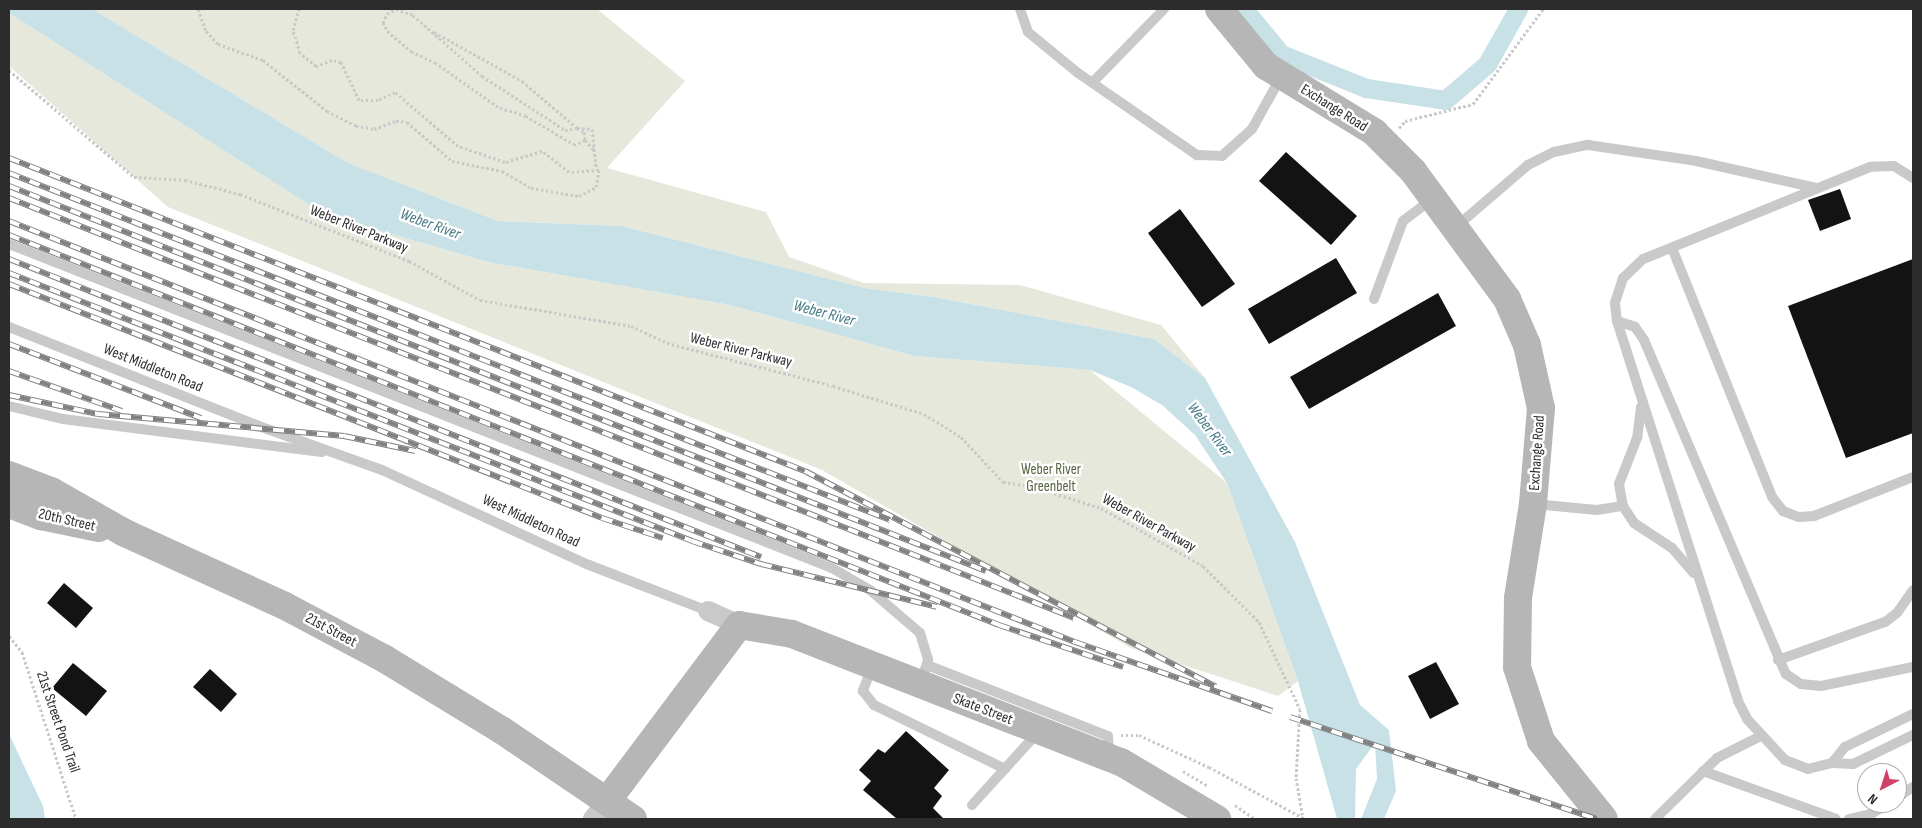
<!DOCTYPE html>
<html>
<head>
<meta charset="utf-8">
<style>
  body { margin:0 }
  #map { position:relative; width:1922px; height:828px; overflow:hidden; background:#fff; font-family:"Sofia Sans Condensed",sans-serif }
  div>[style] { position:absolute }
  [style*='--x'] { left:calc(var(--x)*1px); top:calc(var(--y)*1px); width:calc(var(--w)*1px); rotate:calc(var(--a)*1deg) }
  .green>* { inset:0; background:#e5e8db }
  .water>* { inset:0; background:#c8e1e6 }
  .canal>* { height:19px; margin:-9.5px; padding:0 9.5px; transform-origin:9.5px; border-radius:9.5px; background:#c8e1e6 }
  .building>* { inset:0; background:#131313 }
  .path>* { height:3px; margin-top:-1.5px; transform-origin:0; background:repeating-linear-gradient(90deg,#c9c9c9 0 2.5px,transparent 0 5px) }
  .lane>* { height:10px; margin:-5px; padding:0 5px; transform-origin:5px; border-radius:5px; background:#c9c9c9 }
  .street>* { height:20px; margin:-10px; padding:0 10px; transform-origin:10px; border-radius:10px; background:#c9c9c9 }
  .secondary>* { height:28px; margin:-14px; padding:0 14px; transform-origin:14px; border-radius:14px; background:#b6b6b6 }
  .rail>* { height:5.5px; margin-top:-2.75px; transform-origin:0; background:repeating-linear-gradient(90deg,#fff 0 11px,#818181 0 22px); box-sizing:border-box; border-block:1px solid #818181 }
  span { translate:-50% -50%; white-space:nowrap; text-align:center; line-height:1.15; -webkit-text-stroke:5px #fff; paint-order:stroke }
  .street-label { font-size:15px; color:#2c2c2c }
  .park-label { font-size:15px; color:#56623f }
  .water-label { font-size:16px; color:#447884; font-style:italic }
  .frame { position:absolute; inset:0; border:10px solid #2c2c2c; pointer-events:none }
  .north { position:absolute; left:1857px; top:763px; width:50px; height:50px; box-sizing:border-box; background:#fff; border:1px solid #ababab; border-radius:50%; rotate:220deg; font-size:14px; font-weight:700; line-height:20px; text-align:center; color:#2c2c2c }
  .north::after { content:''; display:block; margin:auto; width:18px; height:22px; background:#d04169; clip-path:polygon(50% 0,100% 100%,50% 72%,0 100%) }
</style>
</head>
<body>
<div id="map">
  <div class="green">
    <div style="clip-path:polygon(92px 9px,597px 9px,685px 81px,607px 168px,766px 212px,789px 257px,864px 283px,1020px 285px,1161px 325px,1205px 378px,1154px 339px,934px 297px,865px 288px,622px 226px,498px 221px,348px 163px)"></div>
    <div style="clip-path:polygon(9px 13px,325px 215px,488px 262px,730px 305px,914px 356px,1090px 370px,1227px 483px,1298px 681px,1278px 696px,1131px 648px,822px 470px,168px 207px,9px 66px)"></div>
  </div>
  <div class="water">
    <div style="clip-path:polygon(9px 9px,92px 9px,348px 163px,498px 221px,622px 226px,865px 288px,934px 297px,1154px 339px,1205px 378px,1295px 542px,1360px 705px,1389px 730px,1396px 791px,1384px 819px,1361px 819px,1377px 779px,1375px 743px,1356px 769px,1355px 819px,1337px 819px,1298px 681px,1227px 483px,1195px 435px,1162px 405px,1131px 387px,1090px 370px,914px 356px,730px 305px,488px 262px,325px 215px,9px 13px)"></div>
    <div style="clip-path:polygon(9px 734px,43px 806px,45px 819px,9px 819px)"></div>
  </div>
  <div class="canal">
    <div style="--x:1244;--y:9;--w:58;--a:50.6"></div>
    <div style="--x:1281;--y:54;--w:92;--a:21.8"></div>
    <div style="--x:1366;--y:88;--w:80;--a:8.6"></div>
    <div style="--x:1445;--y:100;--w:55;--a:-40.6"></div>
    <div style="--x:1487;--y:64;--w:63;--a:-60.6"></div>
  </div>
  <div class="building">
    <div style="clip-path:polygon(1286px 152px,1357px 216px,1331px 245px,1259px 181px)"></div>
    <div style="clip-path:polygon(1840px 189px,1851px 219px,1820px 231px,1808px 200px)"></div>
    <div style="clip-path:polygon(1180px 209px,1235px 284px,1202px 307px,1148px 233px)"></div>
    <div style="clip-path:polygon(1336px 258px,1357px 293px,1269px 344px,1248px 309px)"></div>
    <div style="clip-path:polygon(1913px 259px,1913px 433px,1846px 458px,1788px 306px)"></div>
    <div style="clip-path:polygon(1438px 293px,1456px 326px,1309px 409px,1290px 377px)"></div>
    <div style="clip-path:polygon(64px 583px,93px 608px,76px 628px,47px 603px)"></div>
    <div style="clip-path:polygon(1436px 662px,1459px 704px,1430px 719px,1408px 676px)"></div>
    <div style="clip-path:polygon(73px 663px,107px 691px,86px 716px,52px 688px)"></div>
    <div style="clip-path:polygon(210px 669px,237px 694px,221px 712px,193px 687px)"></div>
    <div style="clip-path:polygon(906px 731px,949px 770px,934px 788px,942px 796px,933px 808px,944px 819px,897px 819px,863px 790px,871px 781px,859px 770px,878px 749px,885px 753px)"></div>
  </div>
  <div class="path">
    <div style="--x:198;--y:9;--w:23;--a:70"></div>
    <div style="--x:206;--y:31;--w:18;--a:47"></div>
    <div style="--x:218;--y:44;--w:48;--a:19.6"></div>
    <div style="--x:263;--y:60;--w:82;--a:38.6"></div>
    <div style="--x:327;--y:111;--w:33;--a:27"></div>
    <div style="--x:356;--y:126;--w:18;--a:9"></div>
    <div style="--x:374;--y:129;--w:23;--a:-20"></div>
    <div style="--x:396;--y:121;--w:11;--a:5"></div>
    <div style="--x:407;--y:122;--w:60;--a:40.9"></div>
    <div style="--x:452;--y:161;--w:51;--a:11.3"></div>
    <div style="--x:502;--y:171;--w:34;--a:30"></div>
    <div style="--x:531;--y:188;--w:49;--a:9.5"></div>
    <div style="--x:579;--y:196;--w:19;--a:-28"></div>
    <div style="--x:596;--y:187;--w:17;--a:-80"></div>
    <div style="--x:599;--y:170;--w:30;--a:176"></div>
    <div style="--x:569;--y:172;--w:34;--a:-142"></div>
    <div style="--x:542;--y:151;--w:39;--a:163"></div>
    <div style="--x:505;--y:162;--w:50;--a:-161.2"></div>
    <div style="--x:458;--y:146;--w:83;--a:-139.4"></div>
    <div style="--x:395;--y:92;--w:19;--a:155"></div>
    <div style="--x:378;--y:100;--w:19;--a:180"></div>
    <div style="--x:359;--y:100;--w:42;--a:-115.3"></div>
    <div style="--x:341;--y:62;--w:9;--a:-167"></div>
    <div style="--x:332;--y:60;--w:17;--a:159"></div>
    <div style="--x:316;--y:66;--w:21;--a:-141"></div>
    <div style="--x:300;--y:53;--w:24;--a:-107"></div>
    <div style="--x:293;--y:30;--w:22;--a:-74"></div>
    <div style="--x:396;--y:9;--w:18;--a:19"></div>
    <div style="--x:413;--y:15;--w:92;--a:41.5"></div>
    <div style="--x:482;--y:76;--w:99;--a:33"></div>
    <div style="--x:565;--y:130;--w:12;--a:-9"></div>
    <div style="--x:577;--y:128;--w:8;--a:30"></div>
    <div style="--x:584;--y:132;--w:8;--a:83"></div>
    <div style="--x:585;--y:140;--w:11;--a:153"></div>
    <div style="--x:575;--y:145;--w:57;--a:-149.4"></div>
    <div style="--x:526;--y:116;--w:29;--a:-162"></div>
    <div style="--x:498;--y:107;--w:76;--a:-144.6"></div>
    <div style="--x:436;--y:63;--w:26;--a:-155"></div>
    <div style="--x:412;--y:52;--w:30;--a:-140"></div>
    <div style="--x:389;--y:33;--w:12;--a:-121"></div>
    <div style="--x:383;--y:23;--w:10;--a:-66"></div>
    <div style="--x:387;--y:14;--w:10;--a:-29"></div>
    <div style="--x:434;--y:32;--w:101;--a:29.1"></div>
    <div style="--x:522;--y:81;--w:72;--a:40.5"></div>
    <div style="--x:577;--y:128;--w:15;--a:4"></div>
    <div style="--x:592;--y:129;--w:39;--a:84"></div>
    <div style="--x:9;--y:70;--w:165;--a:40.6"></div>
    <div style="--x:134;--y:177;--w:51;--a:3.4"></div>
    <div style="--x:185;--y:180;--w:57;--a:14.3"></div>
    <div style="--x:240;--y:194;--w:182;--a:21.6"></div>
    <div style="--x:409;--y:261;--w:81;--a:28.8"></div>
    <div style="--x:480;--y:300;--w:153;--a:9.8"></div>
    <div style="--x:631;--y:326;--w:40;--a:25"></div>
    <div style="--x:667;--y:343;--w:171;--a:14.5"></div>
    <div style="--x:833;--y:386;--w:95;--a:17.1"></div>
    <div style="--x:924;--y:414;--w:44;--a:31.9"></div>
    <div style="--x:961;--y:437;--w:62;--a:47"></div>
    <div style="--x:1003;--y:482;--w:32;--a:9"></div>
    <div style="--x:1035;--y:487;--w:69;--a:17.7"></div>
    <div style="--x:1101;--y:508;--w:117;--a:29.6"></div>
    <div style="--x:1203;--y:566;--w:79;--a:45"></div>
    <div style="--x:1259;--y:622;--w:96;--a:64.8"></div>
    <div style="--x:1300;--y:709;--w:69;--a:93.3"></div>
    <div style="--x:1296;--y:778;--w:40;--a:80"></div>
    <div style="--x:1399;--y:128;--w:9;--a:-49"></div>
    <div style="--x:1405;--y:121;--w:70;--a:-14"></div>
    <div style="--x:1473;--y:104;--w:118;--a:-53.6"></div>
    <div style="--x:585;--y:140;--w:13;--a:48"></div>
    <div style="--x:9;--y:636;--w:21;--a:51"></div>
    <div style="--x:22;--y:652;--w:176;--a:72.1"></div>
    <div style="--x:1121;--y:735;--w:18;--a:0"></div>
    <div style="--x:1139;--y:735;--w:77;--a:24.6"></div>
    <div style="--x:1209;--y:767;--w:109;--a:28.4"></div>
    <div style="--x:1183;--y:771;--w:29;--a:31"></div>
    <div style="--x:1235;--y:805;--w:24;--a:35"></div>
  </div>
  <div class="lane">
    <div style="--x:1020;--y:9;--w:24;--a:71"></div>
    <div style="--x:1028;--y:32;--w:65;--a:39.4"></div>
    <div style="--x:1078;--y:73;--w:145;--a:34.6"></div>
    <div style="--x:1197;--y:155;--w:25;--a:2"></div>
    <div style="--x:1222;--y:156;--w:40;--a:-42"></div>
    <div style="--x:1252;--y:129;--w:60;--a:-60.9"></div>
    <div style="--x:1093;--y:82;--w:102;--a:-45.8"></div>
    <div style="--x:1913;--y:178;--w:22;--a:-148"></div>
    <div style="--x:1894;--y:166;--w:24;--a:178"></div>
    <div style="--x:1870;--y:167;--w:245;--a:157.9"></div>
    <div style="--x:1643;--y:259;--w:28;--a:136"></div>
    <div style="--x:1623;--y:278;--w:26;--a:108"></div>
    <div style="--x:1615;--y:303;--w:18;--a:84"></div>
    <div style="--x:1617;--y:321;--w:399;--a:72.3"></div>
    <div style="--x:1738;--y:701;--w:20;--a:63"></div>
    <div style="--x:1747;--y:719;--w:56;--a:47.2"></div>
    <div style="--x:1785;--y:760;--w:25;--a:21"></div>
    <div style="--x:1808;--y:769;--w:25;--a:-14"></div>
    <div style="--x:1832;--y:763;--w:21;--a:3"></div>
    <div style="--x:1853;--y:764;--w:67;--a:-25.8"></div>
    <div style="--x:1457;--y:226;--w:94;--a:-40.7"></div>
    <div style="--x:1528;--y:165;--w:29;--a:-27"></div>
    <div style="--x:1554;--y:152;--w:35;--a:-12"></div>
    <div style="--x:1588;--y:145;--w:109;--a:8.4"></div>
    <div style="--x:1696;--y:161;--w:124;--a:12.6"></div>
    <div style="--x:9;--y:244;--w:884;--a:21.49"></div>
    <div style="--x:832;--y:568;--w:44;--a:30.1"></div>
    <div style="--x:870;--y:590;--w:66;--a:40.7"></div>
    <div style="--x:920;--y:633;--w:28;--a:73"></div>
    <div style="--x:928;--y:660;--w:25;--a:108"></div>
    <div style="--x:1672;--y:248;--w:268;--a:68.1"></div>
    <div style="--x:1772;--y:497;--w:18;--a:52"></div>
    <div style="--x:1783;--y:511;--w:17;--a:21"></div>
    <div style="--x:1799;--y:517;--w:15;--a:-4"></div>
    <div style="--x:1814;--y:516;--w:106;--a:-21.5"></div>
    <div style="--x:1374;--y:299;--w:83;--a:-69.6"></div>
    <div style="--x:1403;--y:221;--w:36;--a:-37"></div>
    <div style="--x:1617;--y:321;--w:19;--a:18"></div>
    <div style="--x:1635;--y:327;--w:16;--a:55"></div>
    <div style="--x:1644;--y:340;--w:363;--a:67"></div>
    <div style="--x:1786;--y:674;--w:18;--a:34"></div>
    <div style="--x:1801;--y:684;--w:20;--a:6"></div>
    <div style="--x:1821;--y:686;--w:94;--a:-11.7"></div>
    <div style="--x:9;--y:327;--w:277;--a:21.6"></div>
    <div style="--x:267;--y:429;--w:122;--a:19.6"></div>
    <div style="--x:382;--y:470;--w:228;--a:24.7"></div>
    <div style="--x:589;--y:565;--w:128;--a:21.1"></div>
    <div style="--x:9;--y:406;--w:56;--a:13.5"></div>
    <div style="--x:63;--y:419;--w:261;--a:7.3"></div>
    <div style="--x:1641;--y:407;--w:31;--a:97"></div>
    <div style="--x:1637;--y:438;--w:49;--a:111.4"></div>
    <div style="--x:1619;--y:484;--w:22;--a:80"></div>
    <div style="--x:1623;--y:506;--w:20;--a:57"></div>
    <div style="--x:1634;--y:523;--w:45;--a:33.3"></div>
    <div style="--x:1672;--y:548;--w:33;--a:49"></div>
    <div style="--x:1534;--y:504;--w:63;--a:5.4"></div>
    <div style="--x:1597;--y:510;--w:26;--a:-9"></div>
    <div style="--x:1778;--y:660;--w:114;--a:-19.6"></div>
    <div style="--x:1885;--y:622;--w:15;--a:-37"></div>
    <div style="--x:1897;--y:613;--w:28;--a:-55"></div>
    <div style="--x:927;--y:665;--w:194;--a:21.4"></div>
    <div style="--x:1108;--y:736;--w:20;--a:87"></div>
    <div style="--x:872;--y:667;--w:26;--a:111"></div>
    <div style="--x:863;--y:691;--w:18;--a:52"></div>
    <div style="--x:874;--y:705;--w:146;--a:26"></div>
    <div style="--x:1832;--y:763;--w:21;--a:-51"></div>
    <div style="--x:1845;--y:747;--w:76;--a:-25.9"></div>
    <div style="--x:1703;--y:771;--w:141;--a:19.8"></div>
    <div style="--x:1897;--y:798;--w:19;--a:-35"></div>
    <div style="--x:972;--y:805;--w:100;--a:-47.8"></div>
    <div style="--x:1655;--y:819;--w:87;--a:-44.5"></div>
    <div style="--x:1717;--y:758;--w:49;--a:-26.6"></div>
    <div style="--x:1849;--y:819;--w:23;--a:-13"></div>
    <div style="--x:1871;--y:814;--w:22;--a:-30"></div>
  </div>
  <div class="street">
    <div style="--x:708;--y:611;--w:34;--a:24"></div>
    <div style="--x:593;--y:819;--w:23;--a:-52"></div>
  </div>
  <div class="secondary">
    <div style="--x:1219;--y:9;--w:74;--a:50.5"></div>
    <div style="--x:1266;--y:66;--w:127;--a:31.4"></div>
    <div style="--x:1374;--y:132;--w:55;--a:45"></div>
    <div style="--x:1413;--y:171;--w:159;--a:53.7"></div>
    <div style="--x:1507;--y:299;--w:50;--a:66.5"></div>
    <div style="--x:1527;--y:345;--w:65;--a:77.5"></div>
    <div style="--x:1541;--y:408;--w:96;--a:94.8"></div>
    <div style="--x:1533;--y:504;--w:95;--a:99.1"></div>
    <div style="--x:1518;--y:598;--w:69;--a:90.8"></div>
    <div style="--x:1517;--y:667;--w:78;--a:72"></div>
    <div style="--x:1541;--y:741;--w:100;--a:51.1"></div>
    <div style="--x:9;--y:475;--w:45;--a:20.9"></div>
    <div style="--x:51;--y:491;--w:85;--a:29.6"></div>
    <div style="--x:125;--y:533;--w:176;--a:24.5"></div>
    <div style="--x:285;--y:606;--w:113;--a:27.9"></div>
    <div style="--x:385;--y:659;--w:138;--a:31.4"></div>
    <div style="--x:503;--y:731;--w:157;--a:34.1"></div>
    <div style="--x:9;--y:504;--w:34;--a:21"></div>
    <div style="--x:41;--y:516;--w:59;--a:11.7"></div>
    <div style="--x:607;--y:801;--w:220;--a:-53.1"></div>
    <div style="--x:739;--y:625;--w:54;--a:9.6"></div>
    <div style="--x:792;--y:634;--w:353;--a:21.3"></div>
    <div style="--x:1121;--y:762;--w:112;--a:30.7"></div>
  </div>
  <div class="rail">
    <div style="--x:9;--y:158;--w:855;--a:21.47"></div>
    <div style="--x:805;--y:471;--w:464;--a:27.7"></div>
    <div style="--x:9;--y:173;--w:947;--a:21.5"></div>
    <div style="--x:9;--y:186;--w:1050;--a:21.51"></div>
    <div style="--x:9;--y:198;--w:1145;--a:21.52"></div>
    <div style="--x:9;--y:221;--w:1146;--a:21.55"></div>
    <div style="--x:1075;--y:642;--w:209;--a:19.3"></div>
    <div style="--x:9;--y:235;--w:1064;--a:21.5"></div>
    <div style="--x:999;--y:625;--w:131;--a:18.7"></div>
    <div style="--x:9;--y:259;--w:809;--a:21.62"></div>
    <div style="--x:9;--y:273;--w:734;--a:21.42"></div>
    <div style="--x:692;--y:541;--w:73;--a:18.4"></div>
    <div style="--x:761;--y:564;--w:181;--a:13.7"></div>
    <div style="--x:9;--y:284;--w:637;--a:21.53"></div>
    <div style="--x:602;--y:518;--w:64;--a:18.2"></div>
    <div style="--x:9;--y:344;--w:206;--a:21.1"></div>
    <div style="--x:9;--y:371;--w:120;--a:19.5"></div>
    <div style="--x:9;--y:395;--w:91;--a:12.1"></div>
    <div style="--x:98;--y:414;--w:247;--a:5.1"></div>
    <div style="--x:344;--y:436;--w:73;--a:11.9"></div>
    <div style="--x:1290;--y:717;--w:323;--a:18.4"></div>
  </div>
  <div class="street-label">
    <span style="left:1334px;top:108px;rotate:32deg">Exchange Road</span>
    <span style="left:359px;top:229px;rotate:22deg">Weber River Parkway</span>
    <span style="left:741px;top:350px;rotate:14deg">Weber River Parkway</span>
    <span style="left:153px;top:368px;rotate:22deg">West Middleton Road</span>
    <span style="left:1537px;top:453px;rotate:-86deg">Exchange Road</span>
    <span style="left:67px;top:520px;rotate:13deg">20th Street</span>
    <span style="left:531px;top:521px;rotate:25deg">West Middleton Road</span>
    <span style="left:1149px;top:523px;rotate:29deg">Weber River Parkway</span>
    <span style="left:331px;top:630px;rotate:28deg">21st Street</span>
    <span style="left:983px;top:709px;rotate:21deg">Skate Street</span>
    <span style="left:58px;top:722px;rotate:71deg">21st Street Pond Trail</span>
  </div>
  <div class="park-label">
    <span style="left:1051px;top:478px">Weber River<br>Greenbelt</span>
  </div>
  <div class="water-label">
    <span style="left:430px;top:225px;rotate:20deg">Weber River</span>
    <span style="left:824px;top:314px;rotate:15deg">Weber River</span>
    <span style="left:1209px;top:430px;rotate:53deg">Weber River</span>
  </div>
  <div class="frame"></div>
  <div class="north">N</div>
</div>
</body>
</html>
